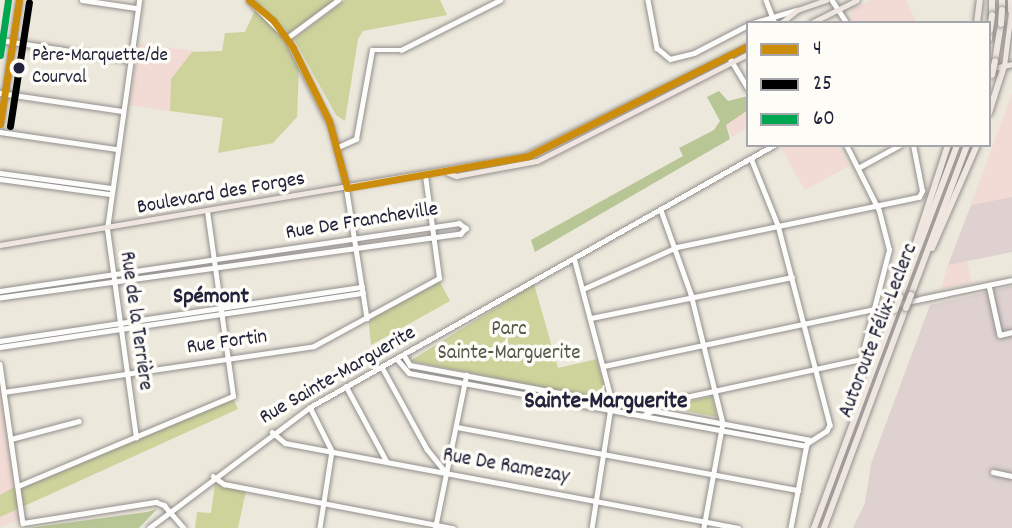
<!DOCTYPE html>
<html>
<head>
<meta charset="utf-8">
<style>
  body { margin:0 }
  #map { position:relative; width:1012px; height:528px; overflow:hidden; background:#ede8dc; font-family:Dekko,sans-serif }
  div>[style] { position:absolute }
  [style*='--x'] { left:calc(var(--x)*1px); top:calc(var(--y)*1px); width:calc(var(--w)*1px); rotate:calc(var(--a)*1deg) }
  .built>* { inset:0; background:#f2dbd4 }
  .industrial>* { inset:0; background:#ded1cf }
  .green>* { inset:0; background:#cdd39b }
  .forest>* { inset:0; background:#b8c594 }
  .roads { filter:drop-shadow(0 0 2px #928f8d) drop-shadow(0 0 2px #928f8d) }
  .minor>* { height:4.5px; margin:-2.25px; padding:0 2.25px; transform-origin:2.25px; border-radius:2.25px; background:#fcfcfa }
  .major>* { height:5px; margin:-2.5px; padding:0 2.5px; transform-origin:2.5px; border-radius:2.5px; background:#efe6df }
  .highway>* { height:6px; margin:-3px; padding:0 3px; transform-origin:3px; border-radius:3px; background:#efe6df }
  .bridges { filter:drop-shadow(0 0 2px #928f8d) drop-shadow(0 0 2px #928f8d) }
  .highway-bridge>* { height:6px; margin:-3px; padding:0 3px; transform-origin:3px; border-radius:3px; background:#efe6df }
  .bus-1>* { height:7px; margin:-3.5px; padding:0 3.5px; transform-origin:3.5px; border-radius:3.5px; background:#cc8c0c }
  .bus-2>* { height:7px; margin:-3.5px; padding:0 3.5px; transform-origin:3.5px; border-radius:3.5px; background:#000 }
  .bus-3>* { height:7px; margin:-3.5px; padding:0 3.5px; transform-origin:3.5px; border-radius:3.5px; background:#00a651 }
  .dots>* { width:19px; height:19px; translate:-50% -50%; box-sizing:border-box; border:4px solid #fdfcf7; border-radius:50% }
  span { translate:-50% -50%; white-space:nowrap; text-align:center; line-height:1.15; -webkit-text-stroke:7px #fdfcf7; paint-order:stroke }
  .bus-label { font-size:19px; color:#22223b }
  .left { translate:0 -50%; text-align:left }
  .street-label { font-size:21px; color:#22223b }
  .park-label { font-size:21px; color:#545a4a }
  .neighbourhood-label { font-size:23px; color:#22223b; font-weight:700 }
  .quarter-label { font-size:24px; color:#22223b; font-weight:700 }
  .legend { position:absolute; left:746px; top:21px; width:245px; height:126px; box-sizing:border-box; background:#fdfcf7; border:2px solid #a5a5ac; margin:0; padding:9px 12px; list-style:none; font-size:21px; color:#22223b }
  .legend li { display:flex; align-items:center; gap:14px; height:35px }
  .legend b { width:35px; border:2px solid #a5a5ac }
</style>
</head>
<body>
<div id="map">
  <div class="built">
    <div style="clip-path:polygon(871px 0,906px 0,917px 23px,853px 23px,851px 10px)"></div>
    <div style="clip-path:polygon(139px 43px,233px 57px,174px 89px,173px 112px,129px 105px)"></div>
    <div style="clip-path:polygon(1012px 93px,1012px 197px,971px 205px)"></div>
    <div style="clip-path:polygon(748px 110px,748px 128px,732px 137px,726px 125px)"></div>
    <div style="clip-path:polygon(786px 145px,838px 145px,849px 166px,805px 190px,781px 148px)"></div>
    <div style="clip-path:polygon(967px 261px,972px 283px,941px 289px,948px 265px)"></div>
    <div style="clip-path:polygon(0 391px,21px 519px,0 527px)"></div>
  </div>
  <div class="industrial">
    <div style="clip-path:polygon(1012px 197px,1012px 252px,948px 265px,971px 205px)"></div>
    <div style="clip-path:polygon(1012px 286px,1012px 528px,853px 528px,865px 503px,871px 464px,930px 305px)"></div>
  </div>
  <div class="green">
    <div style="clip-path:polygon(255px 0,336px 0,289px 33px)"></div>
    <div style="clip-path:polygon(345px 0,440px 0,447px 15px,363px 31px,358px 39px,345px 121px,336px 115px,294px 39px)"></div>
    <div style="clip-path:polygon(256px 8px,277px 27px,299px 67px,297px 117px,273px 143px,218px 153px,223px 118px,170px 111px,171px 79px,192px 52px,222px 51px,225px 33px,245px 32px)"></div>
    <div style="clip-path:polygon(439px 280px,450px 301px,371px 345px,368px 316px)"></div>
    <div style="clip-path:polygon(534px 284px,558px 368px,597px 359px,608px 400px,410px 361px)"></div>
    <div style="clip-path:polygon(232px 396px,238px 409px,0 517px,0 495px,20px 484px)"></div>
    <div style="clip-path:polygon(712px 396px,717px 417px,671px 408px,671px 406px)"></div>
    <div style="clip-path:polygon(215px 484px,246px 491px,238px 528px,195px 528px,197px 512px,211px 513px)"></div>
  </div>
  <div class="forest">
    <div style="clip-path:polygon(719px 91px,728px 101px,748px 96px,748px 110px,726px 125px,730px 139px,535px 252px,531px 240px,683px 156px,679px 148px,714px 130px,720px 121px,707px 97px)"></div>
    <div style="clip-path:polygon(157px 509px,139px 528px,29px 528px,147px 512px)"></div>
  </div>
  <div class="roads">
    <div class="minor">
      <div style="--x:82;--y:0;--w:56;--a:8.3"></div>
      <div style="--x:249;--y:0;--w:54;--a:45"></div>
      <div style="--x:287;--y:38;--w:98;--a:63.4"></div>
      <div style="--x:331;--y:126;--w:55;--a:75.2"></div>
      <div style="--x:345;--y:179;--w:141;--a:81"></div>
      <div style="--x:648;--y:0;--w:49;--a:79.4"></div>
      <div style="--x:657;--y:48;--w:17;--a:40"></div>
      <div style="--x:670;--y:59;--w:25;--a:-14"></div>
      <div style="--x:694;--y:53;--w:61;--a:-27.4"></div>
      <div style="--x:766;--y:0;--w:25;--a:69"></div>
      <div style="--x:832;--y:0;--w:27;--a:57"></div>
      <div style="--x:753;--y:23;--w:45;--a:-16.8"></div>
      <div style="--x:287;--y:38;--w:64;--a:-36.7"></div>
      <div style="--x:0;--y:40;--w:131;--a:8.8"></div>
      <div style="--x:728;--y:55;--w:39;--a:59"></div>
      <div style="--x:0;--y:93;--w:123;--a:8.4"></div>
      <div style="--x:0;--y:124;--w:125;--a:-81.3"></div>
      <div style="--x:0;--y:132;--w:118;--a:8.3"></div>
      <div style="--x:338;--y:147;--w:20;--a:-24"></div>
      <div style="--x:356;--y:139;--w:90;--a:-79.8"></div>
      <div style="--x:372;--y:50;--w:29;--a:0"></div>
      <div style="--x:401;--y:50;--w:111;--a:-26.8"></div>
      <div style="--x:751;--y:158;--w:72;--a:68.1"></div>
      <div style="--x:778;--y:225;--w:207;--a:75.4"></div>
      <div style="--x:830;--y:425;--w:7;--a:117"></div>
      <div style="--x:827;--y:431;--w:24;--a:147"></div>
      <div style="--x:807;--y:444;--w:86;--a:100.8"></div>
      <div style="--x:858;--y:168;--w:48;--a:-28.7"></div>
      <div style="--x:0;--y:173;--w:112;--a:7.7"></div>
      <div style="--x:0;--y:179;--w:111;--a:7.8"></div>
      <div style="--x:661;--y:210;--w:89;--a:70.3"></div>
      <div style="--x:691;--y:294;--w:133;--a:76.1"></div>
      <div style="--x:723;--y:423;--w:107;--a:100.3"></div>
      <div style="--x:575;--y:261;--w:145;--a:75.2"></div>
      <div style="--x:612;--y:401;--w:129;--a:98.9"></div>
      <div style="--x:989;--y:285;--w:51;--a:77.6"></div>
      <div style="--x:1000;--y:335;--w:12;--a:-14"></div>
      <div style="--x:583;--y:289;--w:103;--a:-24.1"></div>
      <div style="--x:677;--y:247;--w:247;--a:-11.7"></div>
      <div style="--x:919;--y:197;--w:7;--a:-63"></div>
      <div style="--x:922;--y:191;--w:47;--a:-101.1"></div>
      <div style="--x:0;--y:291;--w:464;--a:-8.4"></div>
      <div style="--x:459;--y:223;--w:9;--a:36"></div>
      <div style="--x:466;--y:228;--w:8;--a:130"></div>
      <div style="--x:461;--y:234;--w:465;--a:172.1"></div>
      <div style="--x:920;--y:299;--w:94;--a:-11.7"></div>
      <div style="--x:591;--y:318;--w:205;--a:-11.5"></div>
      <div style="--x:0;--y:341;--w:366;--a:-8.5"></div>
      <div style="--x:0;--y:347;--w:367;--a:-8.5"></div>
      <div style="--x:404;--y:355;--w:12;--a:59"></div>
      <div style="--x:410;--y:365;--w:406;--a:10.6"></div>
      <div style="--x:397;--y:359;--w:18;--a:49"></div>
      <div style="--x:409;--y:373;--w:404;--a:10.4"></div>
      <div style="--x:0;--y:364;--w:161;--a:81.8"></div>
      <div style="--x:23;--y:523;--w:135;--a:-9"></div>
      <div style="--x:156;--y:502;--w:9;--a:21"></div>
      <div style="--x:164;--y:505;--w:30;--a:49"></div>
      <div style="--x:604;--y:366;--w:349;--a:-11.9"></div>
      <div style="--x:382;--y:367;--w:94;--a:61.2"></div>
      <div style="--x:427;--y:449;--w:28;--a:51"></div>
      <div style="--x:346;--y:386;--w:84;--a:61.6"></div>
      <div style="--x:4;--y:392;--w:313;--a:-8.4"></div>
      <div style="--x:314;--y:346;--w:142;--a:-28.5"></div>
      <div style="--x:439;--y:278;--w:103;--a:-97.8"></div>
      <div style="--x:310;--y:407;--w:49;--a:63.4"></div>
      <div style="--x:332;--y:451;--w:78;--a:98.9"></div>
      <div style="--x:644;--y:415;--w:32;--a:-28"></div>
      <div style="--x:672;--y:400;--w:193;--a:-12.2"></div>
      <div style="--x:861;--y:359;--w:113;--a:-75.6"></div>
      <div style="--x:889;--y:250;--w:40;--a:-104.4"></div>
      <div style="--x:879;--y:211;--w:74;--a:-116.6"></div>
      <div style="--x:457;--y:427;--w:347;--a:10.5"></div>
      <div style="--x:272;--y:432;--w:17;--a:40"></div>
      <div style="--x:285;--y:443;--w:461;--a:10.6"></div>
      <div style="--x:136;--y:438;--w:211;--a:-97.9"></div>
      <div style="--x:107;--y:229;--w:231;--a:-82"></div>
      <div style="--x:11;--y:439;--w:70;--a:-14.8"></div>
      <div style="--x:993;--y:472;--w:19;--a:12"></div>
      <div style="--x:213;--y:476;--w:14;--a:36"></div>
      <div style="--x:224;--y:484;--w:233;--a:10.9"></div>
      <div style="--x:18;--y:486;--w:233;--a:-22.7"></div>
      <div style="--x:233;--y:396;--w:186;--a:-98"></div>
      <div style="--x:149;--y:528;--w:201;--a:-36.9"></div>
      <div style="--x:310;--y:407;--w:533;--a:-29.45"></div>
      <div style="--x:435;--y:528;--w:156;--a:-78.5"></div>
    </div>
    <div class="major">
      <div style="--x:781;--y:23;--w:21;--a:-39"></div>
      <div style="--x:797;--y:10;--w:31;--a:-19"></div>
      <div style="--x:811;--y:23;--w:51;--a:-26.6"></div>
      <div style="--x:1004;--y:66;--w:55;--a:-82.7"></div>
      <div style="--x:989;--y:69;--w:24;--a:-12"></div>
      <div style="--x:448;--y:173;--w:9;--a:21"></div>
      <div style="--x:456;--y:176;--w:82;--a:-10.5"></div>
      <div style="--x:537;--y:161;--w:237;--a:-26.9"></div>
      <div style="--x:0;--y:245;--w:532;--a:-9.62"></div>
      <div style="--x:525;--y:156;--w:249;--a:-26.3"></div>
    </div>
    <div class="highway">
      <div style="--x:1002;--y:10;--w:10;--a:-90"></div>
      <div style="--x:1011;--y:11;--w:11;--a:-90"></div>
      <div style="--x:992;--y:15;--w:15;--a:-90"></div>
      <div style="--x:977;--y:23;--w:23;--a:-83"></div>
      <div style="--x:989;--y:39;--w:9;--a:-84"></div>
      <div style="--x:995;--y:61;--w:37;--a:-81"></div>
      <div style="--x:989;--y:113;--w:49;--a:-72.3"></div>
      <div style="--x:932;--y:248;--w:112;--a:-66.4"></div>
      <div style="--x:912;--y:255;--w:116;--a:-71.9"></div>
      <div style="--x:911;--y:295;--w:160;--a:-69.5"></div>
      <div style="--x:900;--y:297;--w:162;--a:-69.4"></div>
      <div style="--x:814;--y:528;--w:233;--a:-69.6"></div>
      <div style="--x:824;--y:528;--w:235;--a:-69.6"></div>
    </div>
  </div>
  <div class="bridges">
    <div class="highway-bridge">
      <div style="--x:1001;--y:24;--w:14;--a:-86"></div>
      <div style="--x:990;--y:30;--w:15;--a:-82"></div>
      <div style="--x:992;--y:75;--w:14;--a:-78"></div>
      <div style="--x:906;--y:308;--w:14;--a:-69"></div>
      <div style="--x:895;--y:310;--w:14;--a:-69"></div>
    </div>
  </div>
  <div class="bus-1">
    <div style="--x:249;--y:0;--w:31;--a:40"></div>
    <div style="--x:273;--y:20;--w:34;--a:54"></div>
    <div style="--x:293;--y:48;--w:81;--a:63.7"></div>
    <div style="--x:329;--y:121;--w:69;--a:75"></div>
    <div style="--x:347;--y:188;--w:184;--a:-10"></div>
    <div style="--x:528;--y:156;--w:246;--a:-26.6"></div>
    <div style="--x:0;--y:124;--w:125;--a:-81.3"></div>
  </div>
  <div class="bus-2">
    <div style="--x:10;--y:126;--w:125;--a:-81.3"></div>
  </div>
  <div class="bus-3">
    <div style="--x:0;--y:55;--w:56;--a:-81.7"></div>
  </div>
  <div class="dots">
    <div style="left:19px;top:68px;background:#22223b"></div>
  </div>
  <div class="bus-label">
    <span class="left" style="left:32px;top:68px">Père-Marquette/de<br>Courval</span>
  </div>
  <div class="street-label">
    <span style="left:221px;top:194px;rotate:-10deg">Boulevard des Forges</span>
    <span style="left:362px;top:222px;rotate:-9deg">Rue De Francheville</span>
    <span style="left:135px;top:321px;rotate:82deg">Rue de la Terrière</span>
    <span style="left:879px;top:331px;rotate:-69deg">Autoroute Félix-Leclerc</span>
    <span style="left:227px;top:343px;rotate:-8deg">Rue Fortin</span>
    <span style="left:338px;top:376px;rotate:-30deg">Rue Sainte-Marguerite</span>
    <span style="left:506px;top:467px;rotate:10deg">Rue De Ramezay</span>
  </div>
  <div class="park-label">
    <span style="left:509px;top:342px">Parc<br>Sainte-Marguerite</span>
  </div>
  <div class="neighbourhood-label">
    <span style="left:211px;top:298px">Spémont</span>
  </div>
  <div class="quarter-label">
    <span style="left:606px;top:403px">Sainte-Marguerite</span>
  </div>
  <ul class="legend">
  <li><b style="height:9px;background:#cc8c0c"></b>4</li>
  <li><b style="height:9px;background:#000"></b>25</li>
  <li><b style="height:9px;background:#00a651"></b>60</li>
  </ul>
</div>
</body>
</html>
